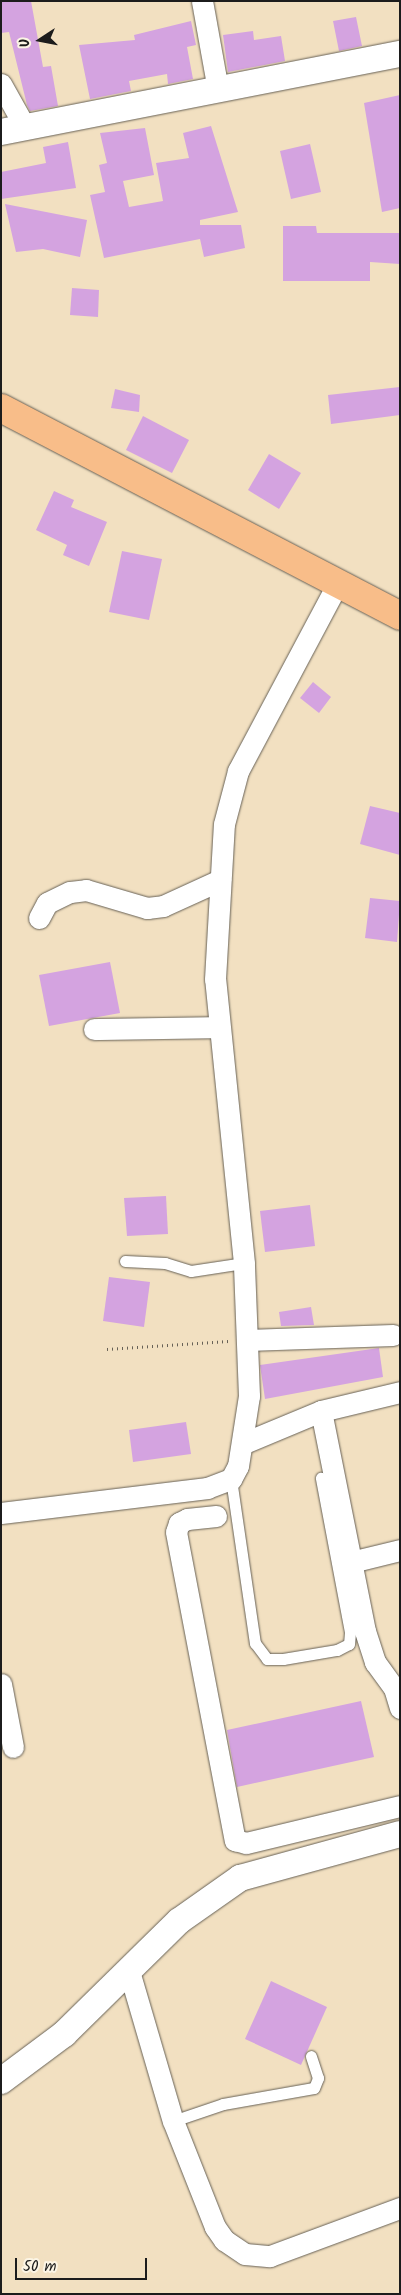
<!DOCTYPE html>
<html>
<head>
<meta charset="utf-8">
<style>
  body { margin:0 }
  #map { position:relative; width:401px; height:2295px; overflow:hidden; background:#f2e0c1; font-family:Kalam,sans-serif }
  div>[style] { position:absolute }
  [style*='--x'] { left:calc(var(--x)*1px); top:calc(var(--y)*1px); width:calc(var(--w)*1px); rotate:calc(var(--a)*1deg) }
  .building>* { inset:0; background:#d4a3e0 }
  .path>* { height:3px; margin-top:-1.5px; transform-origin:0; background:repeating-linear-gradient(90deg,#676156 0 1px,transparent 0 5px) }
  .roads { filter:drop-shadow(0 0 1px #676156) drop-shadow(0 0 1px #676156) }
  .service>* { height:11px; margin:-5.5px; padding:0 5.5px; transform-origin:5.5px; border-radius:5.5px; background:#fff }
  .minor>* { height:21px; margin:-10.5px; padding:0 10.5px; transform-origin:10.5px; border-radius:10.5px; background:#fff }
  .tertiary>* { height:26px; margin:-13px; padding:0 13px; transform-origin:13px; border-radius:13px; background:#fff }
  .trunk>* { height:28px; margin:-14px; padding:0 14px; transform-origin:14px; border-radius:14px; background:#f8bd89 }
  span { translate:-50% -50%; white-space:nowrap; text-align:center; line-height:1.15; -webkit-text-stroke:4px #fcf5e5; paint-order:stroke }
  .frame { position:absolute; inset:0; border:2px solid #1c1c1c; pointer-events:none }
  .north { position:absolute; left:15px; top:15px; width:50px; height:50px; -webkit-text-stroke:4px #fcf5e5; paint-order:stroke; rotate:259deg; font-size:14px; font-weight:700; line-height:20px; text-align:center; color:#1c1c1c }
  .north::after { content:''; display:block; margin:auto; width:18px; height:22px; background:#1c1c1c; clip-path:polygon(50% 0,100% 100%,50% 72%,0 100%) }
  .scale { position:absolute; left:15px; top:2258px; width:132px; height:22px; box-sizing:border-box; border:2px solid #1c1c1c; border-top:0; padding-left:6px; font-size:15px; line-height:18px; white-space:nowrap; color:#1c1c1c; -webkit-text-stroke:4px #fcf5e5; paint-order:stroke }
</style>
</head>
<body>
<div id="map">
  <div class="building">
    <div style="clip-path:polygon(1px 1px,31px 1px,43px 67px,51px 66px,58px 106px,30px 111px,27px 105px,9px 32px,1px 33px)"></div>
    <div style="clip-path:polygon(356px 17px,362px 46px,339px 51px,333px 21px)"></div>
    <div style="clip-path:polygon(191px 21px,196px 45px,187px 47px,193px 79px,168px 84px,167px 74px,129px 81px,131px 91px,90px 99px,79px 45px,135px 40px,134px 35px)"></div>
    <div style="clip-path:polygon(253px 31px,254px 40px,281px 36px,285px 61px,228px 72px,223px 35px)"></div>
    <div style="clip-path:polygon(400px 95px,400px 208px,382px 212px,364px 103px)"></div>
    <div style="clip-path:polygon(211px 126px,238px 212px,200px 220px,200px 225px,241px 225px,245px 248px,204px 257px,200px 239px,104px 258px,90px 195px,105px 192px,99px 165px,107px 163px,100px 133px,145px 128px,154px 175px,123px 181px,129px 207px,163px 201px,156px 163px,189px 158px,183px 133px)"></div>
    <div style="clip-path:polygon(68px 142px,76px 188px,1px 199px,1px 172px,46px 163px,43px 147px)"></div>
    <div style="clip-path:polygon(310px 144px,321px 192px,291px 199px,280px 151px)"></div>
    <div style="clip-path:polygon(5px 204px,87px 220px,80px 257px,43px 249px,16px 252px)"></div>
    <div style="clip-path:polygon(283px 226px,316px 226px,317px 233px,400px 233px,400px 264px,370px 262px,370px 281px,283px 281px)"></div>
    <div style="clip-path:polygon(72px 288px,99px 290px,98px 317px,70px 315px)"></div>
    <div style="clip-path:polygon(400px 387px,400px 415px,331px 424px,328px 395px)"></div>
    <div style="clip-path:polygon(115px 389px,140px 395px,139px 412px,111px 408px)"></div>
    <div style="clip-path:polygon(143px 416px,189px 440px,172px 473px,126px 450px)"></div>
    <div style="clip-path:polygon(269px 454px,301px 473px,279px 509px,248px 490px)"></div>
    <div style="clip-path:polygon(54px 491px,74px 500px,71px 507px,107px 522px,89px 566px,63px 555px,67px 545px,36px 530px)"></div>
    <div style="clip-path:polygon(122px 551px,162px 559px,149px 620px,109px 612px)"></div>
    <div style="clip-path:polygon(313px 682px,331px 697px,319px 713px,300px 698px)"></div>
    <div style="clip-path:polygon(370px 806px,400px 813px,400px 855px,360px 844px)"></div>
    <div style="clip-path:polygon(370px 898px,400px 901px,397px 942px,365px 938px)"></div>
    <div style="clip-path:polygon(110px 962px,120px 1013px,49px 1026px,39px 975px)"></div>
    <div style="clip-path:polygon(166px 1196px,168px 1234px,127px 1236px,124px 1198px)"></div>
    <div style="clip-path:polygon(310px 1205px,315px 1246px,265px 1252px,260px 1211px)"></div>
    <div style="clip-path:polygon(109px 1277px,150px 1282px,144px 1327px,103px 1321px)"></div>
    <div style="clip-path:polygon(311px 1307px,314px 1325px,281px 1326px,279px 1312px)"></div>
    <div style="clip-path:polygon(379px 1348px,383px 1377px,265px 1399px,260px 1365px)"></div>
    <div style="clip-path:polygon(186px 1422px,191px 1454px,133px 1462px,129px 1430px)"></div>
    <div style="clip-path:polygon(361px 1701px,374px 1757px,237px 1787px,227px 1730px)"></div>
    <div style="clip-path:polygon(271px 1981px,327px 2007px,301px 2065px,245px 2039px)"></div>
  </div>
  <div class="path">
    <div style="--x:107;--y:1349;--w:122;--a:-3.8"></div>
  </div>
  <div class="roads">
    <div class="service">
      <div style="--x:125;--y:1261;--w:40;--a:2.9"></div>
      <div style="--x:165;--y:1263;--w:27;--a:17"></div>
      <div style="--x:191;--y:1271;--w:54;--a:-8.6"></div>
      <div style="--x:231;--y:1479;--w:166;--a:81.7"></div>
      <div style="--x:255;--y:1643;--w:20;--a:53"></div>
      <div style="--x:267;--y:1659;--w:16;--a:0"></div>
      <div style="--x:283;--y:1659;--w:55;--a:-9.5"></div>
      <div style="--x:337;--y:1650;--w:13;--a:-27"></div>
      <div style="--x:349;--y:1644;--w:12;--a:-85"></div>
      <div style="--x:350;--y:1632;--w:157;--a:-100.7"></div>
      <div style="--x:173;--y:2121;--w:53;--a:-18.8"></div>
      <div style="--x:223;--y:2104;--w:92;--a:-10"></div>
      <div style="--x:314;--y:2088;--w:11;--a:-68"></div>
      <div style="--x:318;--y:2078;--w:23;--a:-108"></div>
    </div>
    <div class="minor">
      <div style="--x:202;--y:1;--w:90;--a:79.8"></div>
      <div style="--x:1;--y:84;--w:49;--a:60.8"></div>
      <div style="--x:39;--y:918;--w:17;--a:-62"></div>
      <div style="--x:47;--y:903;--w:25;--a:-26"></div>
      <div style="--x:70;--y:892;--w:16;--a:-7"></div>
      <div style="--x:86;--y:890;--w:64;--a:16.4"></div>
      <div style="--x:147;--y:908;--w:16;--a:-7"></div>
      <div style="--x:163;--y:906;--w:63;--a:-24.5"></div>
      <div style="--x:94;--y:1029;--w:122;--a:-0.9"></div>
      <div style="--x:247;--y:1340;--w:146;--a:-2"></div>
      <div style="--x:321;--y:1411;--w:224;--a:78.7"></div>
      <div style="--x:365;--y:1631;--w:33;--a:72"></div>
      <div style="--x:375;--y:1662;--w:32;--a:54"></div>
      <div style="--x:394;--y:1688;--w:21;--a:73"></div>
      <div style="--x:244;--y:1443;--w:83;--a:-22.6"></div>
      <div style="--x:321;--y:1411;--w:81;--a:-13.5"></div>
      <div style="--x:1;--y:1513;--w:208;--a:-6.9"></div>
      <div style="--x:207;--y:1488;--w:26;--a:-21"></div>
      <div style="--x:231;--y:1479;--w:15;--a:-62"></div>
      <div style="--x:238;--y:1466;--w:71;--a:-81.1"></div>
      <div style="--x:249;--y:1396;--w:133;--a:-92.2"></div>
      <div style="--x:244;--y:1263;--w:285;--a:-95.8"></div>
      <div style="--x:215;--y:979;--w:155;--a:-86.7"></div>
      <div style="--x:224;--y:824;--w:55;--a:-75.2"></div>
      <div style="--x:238;--y:771;--w:213;--a:-62"></div>
      <div style="--x:216;--y:1516;--w:29;--a:174"></div>
      <div style="--x:187;--y:1519;--w:9;--a:153"></div>
      <div style="--x:179;--y:1523;--w:9;--a:108"></div>
      <div style="--x:176;--y:1532;--w:314;--a:79.2"></div>
      <div style="--x:235;--y:1840;--w:11;--a:15"></div>
      <div style="--x:246;--y:1843;--w:158;--a:-13.5"></div>
      <div style="--x:351;--y:1562;--w:50;--a:-13.8"></div>
      <div style="--x:1;--y:1684;--w:64;--a:79.2"></div>
      <div style="--x:129;--y:1971;--w:156;--a:73.7"></div>
      <div style="--x:173;--y:2121;--w:114;--a:68.4"></div>
      <div style="--x:215;--y:2227;--w:16;--a:55"></div>
      <div style="--x:224;--y:2240;--w:25;--a:34"></div>
      <div style="--x:245;--y:2254;--w:25;--a:5"></div>
      <div style="--x:270;--y:2256;--w:139;--a:-20.3"></div>
    </div>
    <div class="tertiary">
      <div style="--x:1;--y:132;--w:407;--a:-11.1"></div>
      <div style="--x:1;--y:2081;--w:79;--a:-36.7"></div>
      <div style="--x:64;--y:2034;--w:161;--a:-44.5"></div>
      <div style="--x:179;--y:1921;--w:75;--a:-35.2"></div>
      <div style="--x:240;--y:1878;--w:166;--a:-15.4"></div>
    </div>
    <div class="trunk">
      <div style="--x:1;--y:408;--w:450;--a:27.5"></div>
    </div>
  </div>
  <div class="frame"></div>
  <div class="north">U</div>
  <div class="scale">50 m</div>
</div>
</body>
</html>
